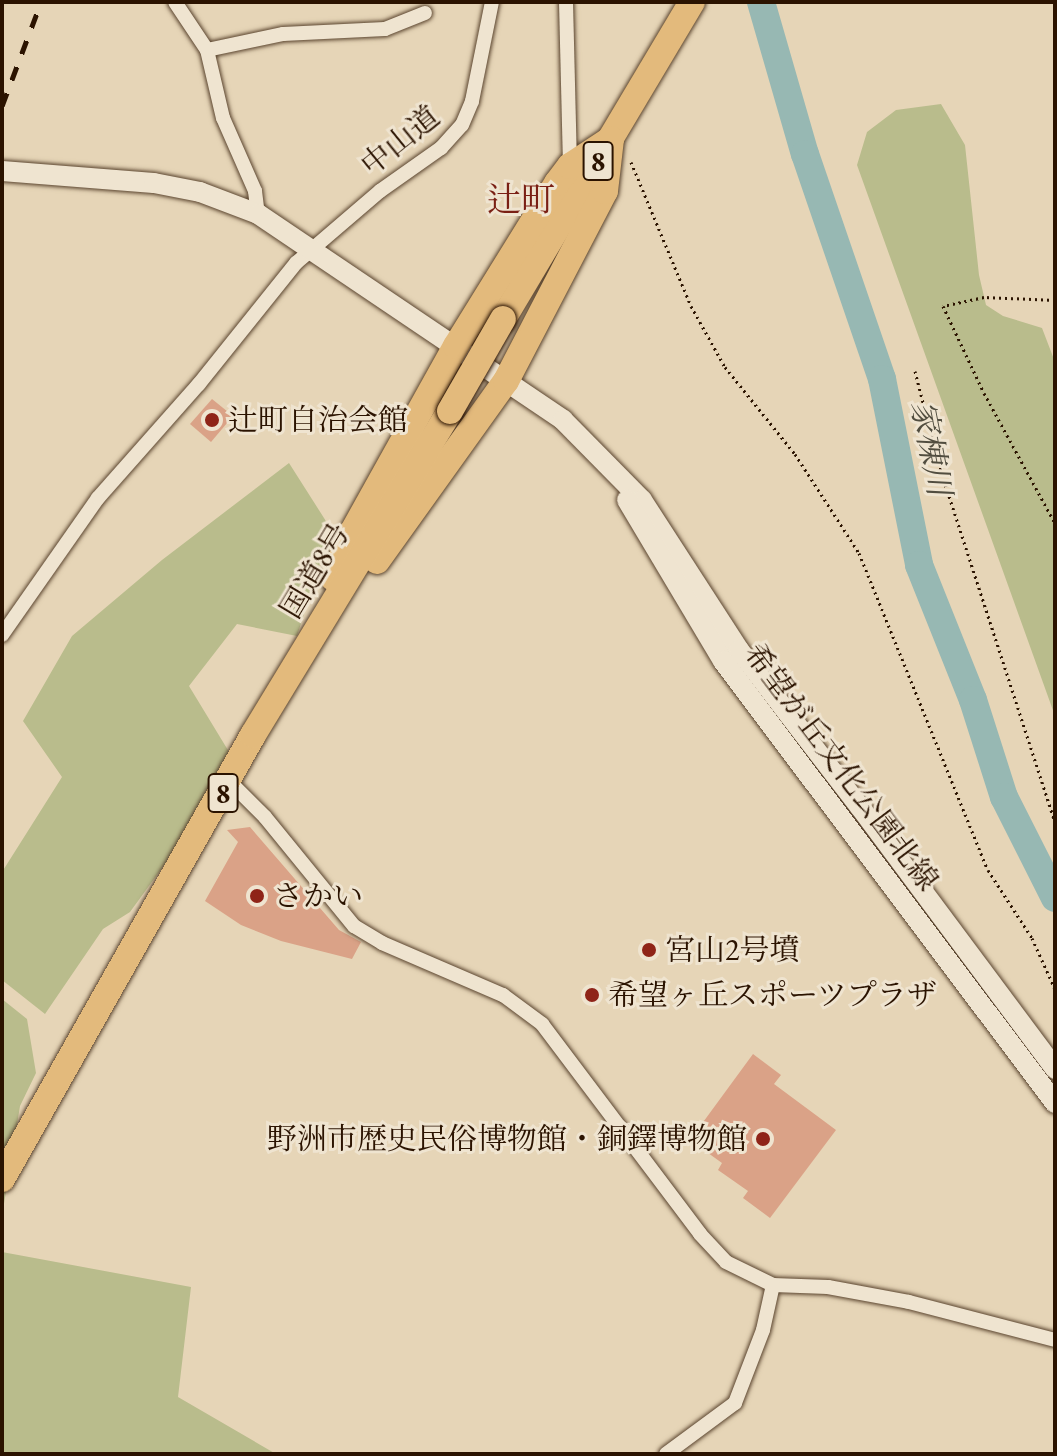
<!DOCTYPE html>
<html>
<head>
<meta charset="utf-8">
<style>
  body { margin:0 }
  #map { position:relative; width:1057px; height:1456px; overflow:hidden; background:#e6d5b7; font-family:"EB Garamond","Noto Serif JP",serif }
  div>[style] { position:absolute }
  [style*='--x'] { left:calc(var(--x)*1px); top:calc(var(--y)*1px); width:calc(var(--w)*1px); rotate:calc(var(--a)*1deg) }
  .green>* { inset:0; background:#b9bc8c }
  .river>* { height:28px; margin:-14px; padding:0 14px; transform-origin:14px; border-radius:14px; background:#97b8b3 }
  .building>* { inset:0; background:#daa287 }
  .path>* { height:3px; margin-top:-1.5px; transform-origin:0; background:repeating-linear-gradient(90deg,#2b1300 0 2px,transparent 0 6px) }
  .roads { filter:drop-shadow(0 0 2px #5a442e) drop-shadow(0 0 2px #5a442e) }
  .street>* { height:14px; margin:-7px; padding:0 7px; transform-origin:7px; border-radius:7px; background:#efe4d0 }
  .secondary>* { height:20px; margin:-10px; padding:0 10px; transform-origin:10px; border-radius:10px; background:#efe4d0 }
  .highway>* { height:26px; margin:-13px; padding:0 13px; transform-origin:13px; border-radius:13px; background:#e3ba7c }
  .rail>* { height:5px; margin-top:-2.5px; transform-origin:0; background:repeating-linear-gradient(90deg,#2b1300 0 14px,transparent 0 28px) }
  .bridges { filter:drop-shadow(0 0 2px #2b1300) drop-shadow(0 0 2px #2b1300) }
  .highway-bridge>* { height:26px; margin:-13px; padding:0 13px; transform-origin:13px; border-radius:13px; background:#e3ba7c }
  .dots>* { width:22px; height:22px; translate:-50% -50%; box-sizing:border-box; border:4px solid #efe4d0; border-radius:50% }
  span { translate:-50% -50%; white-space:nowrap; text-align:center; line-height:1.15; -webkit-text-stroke:6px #efe4d0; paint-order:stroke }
  .shield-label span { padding:2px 6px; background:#efe4d0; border:2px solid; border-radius:6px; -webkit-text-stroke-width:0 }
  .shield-label { font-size:28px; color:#2b1300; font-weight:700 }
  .street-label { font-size:30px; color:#2b1300 }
  .poi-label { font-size:30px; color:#2b1300 }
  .left { translate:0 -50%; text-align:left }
  .right { translate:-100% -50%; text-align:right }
  .water-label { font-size:32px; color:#514d3f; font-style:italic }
  .quarter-label { font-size:34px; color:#7a1f14 }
  .frame { position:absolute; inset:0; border:4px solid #2b1300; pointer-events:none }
</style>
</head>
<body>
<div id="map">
  <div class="green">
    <div style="clip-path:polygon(941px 104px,965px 145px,979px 275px,986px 305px,1003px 316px,1042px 328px,1055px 362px,1055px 716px,857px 165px,867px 132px,896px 110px)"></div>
    <div style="clip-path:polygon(289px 463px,331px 529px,297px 636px,237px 624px,189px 686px,237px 765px,130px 912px,103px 929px,45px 1014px,2px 980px,2px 872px,62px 777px,23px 721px,72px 636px,162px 560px)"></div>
    <div style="clip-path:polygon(2px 999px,27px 1019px,36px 1073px,20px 1106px,2px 1216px)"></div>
    <div style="clip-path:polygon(2px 1252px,191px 1287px,178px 1397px,276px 1454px,2px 1454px)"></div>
  </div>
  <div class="river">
    <div style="--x:761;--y:2;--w:158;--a:73.9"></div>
    <div style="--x:805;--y:154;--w:238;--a:71.1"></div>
    <div style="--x:882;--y:379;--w:190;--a:78.7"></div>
    <div style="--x:919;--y:565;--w:145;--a:68.2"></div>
    <div style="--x:973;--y:700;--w:102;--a:72.3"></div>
    <div style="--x:1004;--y:797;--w:113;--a:63.2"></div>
  </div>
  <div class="building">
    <div style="clip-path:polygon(212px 399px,233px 416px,211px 442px,190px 424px)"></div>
    <div style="clip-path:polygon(250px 827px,339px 930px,361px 942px,352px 959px,281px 941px,241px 925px,205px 901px,238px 842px,227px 830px)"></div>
    <div style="clip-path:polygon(753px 1054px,781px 1075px,774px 1084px,836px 1130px,770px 1218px,743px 1198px,748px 1191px,718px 1170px,722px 1163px,690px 1140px)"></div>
  </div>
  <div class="path">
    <div style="--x:631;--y:162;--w:156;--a:67.4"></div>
    <div style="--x:691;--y:306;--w:70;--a:60.9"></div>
    <div style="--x:725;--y:367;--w:112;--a:51.2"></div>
    <div style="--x:795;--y:454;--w:118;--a:57.1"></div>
    <div style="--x:859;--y:553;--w:342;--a:67.9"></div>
    <div style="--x:988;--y:870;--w:81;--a:57.1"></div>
    <div style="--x:1032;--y:938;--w:56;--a:65.7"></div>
    <div style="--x:1055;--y:300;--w:71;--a:-177.6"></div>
    <div style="--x:984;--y:297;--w:42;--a:167.6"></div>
    <div style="--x:943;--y:306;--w:96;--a:64.8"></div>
    <div style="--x:984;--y:393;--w:148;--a:61.4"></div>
    <div style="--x:915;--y:371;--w:94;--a:75.8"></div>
    <div style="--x:938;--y:462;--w:379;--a:72"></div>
  </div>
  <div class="roads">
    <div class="street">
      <div style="--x:175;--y:2;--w:58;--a:56.3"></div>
      <div style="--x:207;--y:50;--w:70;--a:76.8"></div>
      <div style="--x:223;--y:118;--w:80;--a:66.3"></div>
      <div style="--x:255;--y:191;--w:23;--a:83"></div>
      <div style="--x:566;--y:2;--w:164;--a:88.6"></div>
      <div style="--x:207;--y:50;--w:78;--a:-11.9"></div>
      <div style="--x:283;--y:34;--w:102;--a:-2.8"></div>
      <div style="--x:385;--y:29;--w:43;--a:-21.8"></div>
      <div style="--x:2;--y:635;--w:167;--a:-55"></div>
      <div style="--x:98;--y:498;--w:152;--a:-48.5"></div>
      <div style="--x:199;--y:384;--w:155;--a:-51.3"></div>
      <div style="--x:296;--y:263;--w:111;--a:-40.6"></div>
      <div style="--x:380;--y:191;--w:75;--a:-35.2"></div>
      <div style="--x:441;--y:148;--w:31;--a:-48"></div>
      <div style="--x:462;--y:125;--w:26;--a:-67"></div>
      <div style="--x:472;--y:101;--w:101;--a:-78.6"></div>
      <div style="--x:229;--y:781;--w:51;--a:45"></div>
      <div style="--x:265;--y:817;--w:141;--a:50.8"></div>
      <div style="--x:354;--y:926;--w:33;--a:31"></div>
      <div style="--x:382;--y:943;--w:132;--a:23.3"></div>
      <div style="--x:503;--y:995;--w:49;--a:36.6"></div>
      <div style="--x:542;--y:1024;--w:263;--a:53"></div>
      <div style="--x:700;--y:1234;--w:38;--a:47"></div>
      <div style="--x:726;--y:1262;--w:52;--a:26.1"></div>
      <div style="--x:773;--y:1285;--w:55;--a:2.1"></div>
      <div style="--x:828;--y:1287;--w:82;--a:10.5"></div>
      <div style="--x:909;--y:1302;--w:151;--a:14.6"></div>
      <div style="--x:666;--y:1454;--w:86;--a:-36.5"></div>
      <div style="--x:735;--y:1403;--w:78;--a:-69"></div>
      <div style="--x:763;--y:1330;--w:46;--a:-77.5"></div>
    </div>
    <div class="secondary">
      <div style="--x:2;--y:171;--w:152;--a:4.5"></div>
      <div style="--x:154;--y:183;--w:47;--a:11.1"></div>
      <div style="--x:200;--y:192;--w:62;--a:20.8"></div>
      <div style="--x:258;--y:214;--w:368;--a:34"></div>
      <div style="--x:563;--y:420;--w:112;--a:45.4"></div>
      <div style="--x:642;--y:500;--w:179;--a:57.1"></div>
      <div style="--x:739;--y:650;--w:198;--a:52.4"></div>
      <div style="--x:860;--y:807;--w:327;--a:53.3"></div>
      <div style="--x:627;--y:500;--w:187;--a:59.2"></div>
      <div style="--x:723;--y:661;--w:553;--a:53.09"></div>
    </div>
    <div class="highway">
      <div style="--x:503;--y:319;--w:369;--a:-59.2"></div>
      <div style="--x:377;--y:561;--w:221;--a:-54.4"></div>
      <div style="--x:506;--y:381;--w:214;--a:-62.5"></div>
      <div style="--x:605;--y:191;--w:52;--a:-83.4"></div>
      <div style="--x:333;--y:578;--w:51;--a:-66.9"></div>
      <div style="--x:353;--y:531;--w:212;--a:-60.9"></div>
      <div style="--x:456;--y:346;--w:192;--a:-58.2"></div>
      <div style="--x:557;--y:183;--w:21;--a:-53"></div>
      <div style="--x:570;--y:166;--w:49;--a:-33.4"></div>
      <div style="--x:2;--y:1179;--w:510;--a:-60.52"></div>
      <div style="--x:253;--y:735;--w:379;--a:-58.7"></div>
    </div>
  </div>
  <div class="rail">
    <div style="--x:2;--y:106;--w:111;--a:-69.4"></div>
  </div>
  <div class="bridges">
    <div class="highway-bridge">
      <div style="--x:450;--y:411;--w:106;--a:-60.1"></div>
    </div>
  </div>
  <div class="dots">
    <div style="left:212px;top:420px;background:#8f2418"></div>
    <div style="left:257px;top:896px;background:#8f2418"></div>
    <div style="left:649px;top:950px;background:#8f2418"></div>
    <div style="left:592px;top:995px;background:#8f2418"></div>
    <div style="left:763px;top:1139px;background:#8f2418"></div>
  </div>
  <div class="shield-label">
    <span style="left:598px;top:161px">8</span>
    <span style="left:223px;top:793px">8</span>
  </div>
  <div class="street-label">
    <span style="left:400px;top:141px;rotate:-39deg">中山道</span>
    <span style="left:315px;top:571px;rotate:-59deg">国道8号</span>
    <span style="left:841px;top:767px;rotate:53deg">希望が丘文化公園北線</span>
  </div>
  <div class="poi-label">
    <span class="left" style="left:228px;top:420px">辻町自治会館</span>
    <span class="left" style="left:273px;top:896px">さかい</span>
    <span class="left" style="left:665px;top:950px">宮山2号墳</span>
    <span class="left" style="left:608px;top:995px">希望ヶ丘スポーツプラザ</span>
    <span class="right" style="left:747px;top:1139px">野洲市歴史民俗博物館・銅鐸博物館</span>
  </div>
  <div class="water-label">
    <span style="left:931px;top:448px;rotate:79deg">家棟川</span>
  </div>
  <div class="quarter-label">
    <span style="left:521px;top:200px">辻町</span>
  </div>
  <div class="frame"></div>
</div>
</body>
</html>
